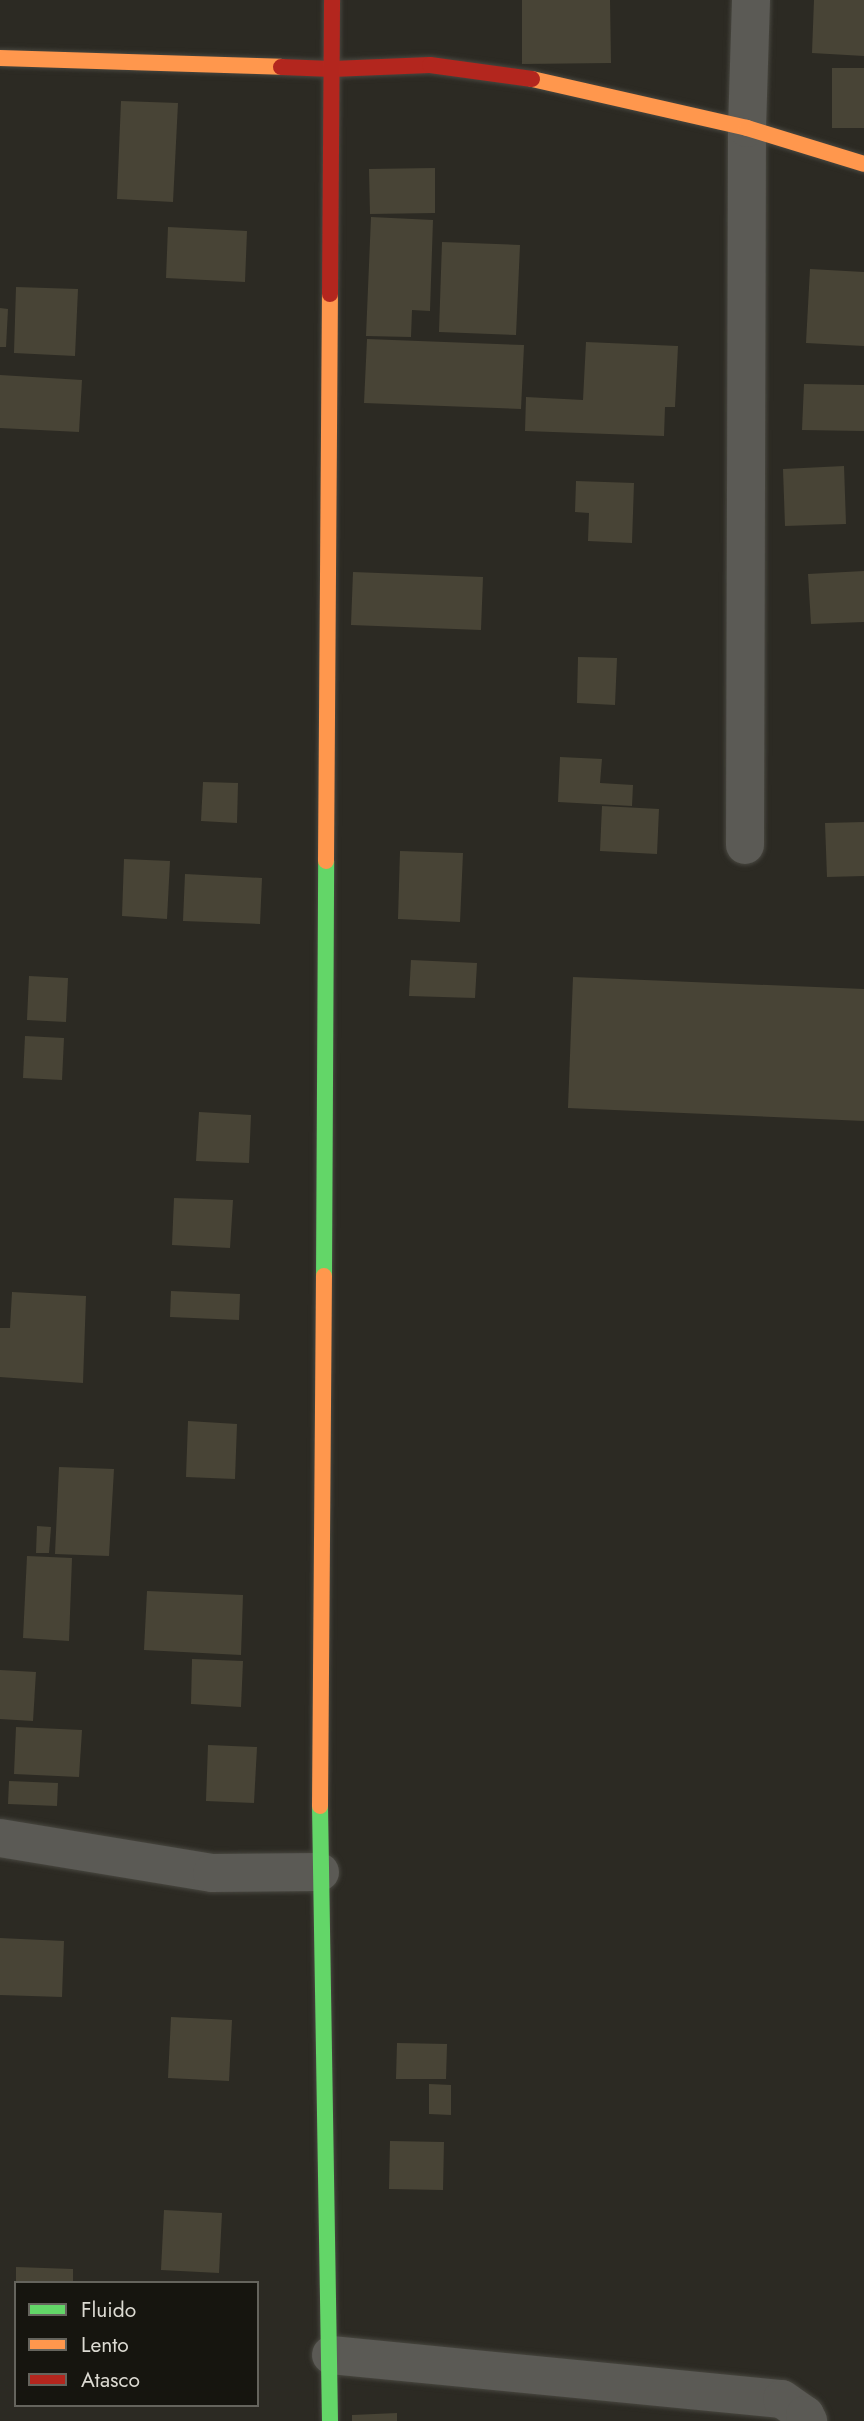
<!DOCTYPE html>
<html>
<head>
<meta charset="utf-8">
<style>
  body { margin:0 }
  #map { position:relative; width:864px; height:2421px; overflow:hidden; background:#2c2a23; font-family:Jost,sans-serif }
  div>[style] { position:absolute }
  [style*='--x'] { left:calc(var(--x)*1px); top:calc(var(--y)*1px); width:calc(var(--w)*1px); rotate:calc(var(--a)*1deg) }
  .building>* { inset:0; background:#484436 }
  .roads { filter:drop-shadow(0 0 2px #484740) drop-shadow(0 0 2px #484740) }
  .street>* { height:38px; margin:-19px; padding:0 19px; transform-origin:19px; border-radius:19px; background:#5b5a55 }
  .fast>* { height:16px; margin:-8px; padding:0 8px; transform-origin:8px; border-radius:8px; background:#63d668 }
  .slow>* { height:16px; margin:-8px; padding:0 8px; transform-origin:8px; border-radius:8px; background:#ff974d }
  .jam>* { height:16px; margin:-8px; padding:0 8px; transform-origin:8px; border-radius:8px; background:#b3261e }
  span { translate:-50% -50%; white-space:nowrap; text-align:center; line-height:1.15; -webkit-text-stroke:7px #16150f; paint-order:stroke }
  .legend { position:absolute; left:14px; top:2281px; width:245px; height:126px; box-sizing:border-box; background:#16150f; border:2px solid #65645d; margin:0; padding:9px 12px; list-style:none; font-size:21px; color:#dcdad2 }
  .legend li { display:flex; align-items:center; gap:14px; height:35px }
  .legend b { width:35px; border:2px solid #65645d }
</style>
</head>
<body>
<div id="map">
  <div class="building">
    <div style="clip-path:polygon(522px 0,610px 0,611px 63px,522px 64px)"></div>
    <div style="clip-path:polygon(814px 0,864px 0,864px 56px,812px 53px)"></div>
    <div style="clip-path:polygon(832px 68px,864px 68px,864px 128px,832px 128px)"></div>
    <div style="clip-path:polygon(121px 101px,178px 103px,173px 202px,117px 199px)"></div>
    <div style="clip-path:polygon(435px 168px,435px 213px,370px 214px,369px 169px)"></div>
    <div style="clip-path:polygon(371px 217px,433px 220px,430px 311px,412px 310px,411px 337px,366px 336px)"></div>
    <div style="clip-path:polygon(168px 227px,247px 231px,245px 282px,166px 278px)"></div>
    <div style="clip-path:polygon(442px 242px,520px 245px,516px 335px,439px 332px)"></div>
    <div style="clip-path:polygon(810px 269px,864px 272px,864px 346px,806px 343px)"></div>
    <div style="clip-path:polygon(16px 287px,78px 289px,75px 356px,14px 353px)"></div>
    <div style="clip-path:polygon(0 308px,8px 309px,6px 347px,0 347px)"></div>
    <div style="clip-path:polygon(367px 339px,524px 345px,521px 409px,364px 403px)"></div>
    <div style="clip-path:polygon(586px 342px,678px 346px,675px 407px,665px 407px,664px 436px,525px 431px,526px 397px,583px 400px)"></div>
    <div style="clip-path:polygon(0 375px,82px 380px,79px 432px,0 428px)"></div>
    <div style="clip-path:polygon(804px 384px,864px 385px,864px 431px,802px 430px)"></div>
    <div style="clip-path:polygon(844px 466px,846px 524px,785px 526px,783px 469px)"></div>
    <div style="clip-path:polygon(576px 481px,634px 483px,632px 543px,588px 541px,589px 513px,575px 512px)"></div>
    <div style="clip-path:polygon(864px 571px,864px 622px,811px 624px,808px 574px)"></div>
    <div style="clip-path:polygon(353px 572px,483px 577px,481px 630px,351px 625px)"></div>
    <div style="clip-path:polygon(578px 657px,617px 658px,615px 705px,577px 703px)"></div>
    <div style="clip-path:polygon(560px 757px,602px 759px,600px 783px,633px 785px,632px 806px,558px 802px)"></div>
    <div style="clip-path:polygon(203px 782px,238px 783px,237px 823px,201px 821px)"></div>
    <div style="clip-path:polygon(602px 806px,659px 809px,657px 854px,600px 851px)"></div>
    <div style="clip-path:polygon(864px 822px,864px 876px,827px 877px,825px 823px)"></div>
    <div style="clip-path:polygon(400px 851px,463px 853px,460px 922px,398px 919px)"></div>
    <div style="clip-path:polygon(124px 859px,170px 861px,167px 919px,122px 916px)"></div>
    <div style="clip-path:polygon(185px 874px,262px 878px,260px 924px,183px 921px)"></div>
    <div style="clip-path:polygon(411px 960px,477px 963px,475px 998px,409px 996px)"></div>
    <div style="clip-path:polygon(29px 976px,68px 978px,66px 1022px,27px 1020px)"></div>
    <div style="clip-path:polygon(573px 977px,864px 989px,864px 1121px,568px 1108px)"></div>
    <div style="clip-path:polygon(25px 1036px,64px 1038px,62px 1080px,23px 1078px)"></div>
    <div style="clip-path:polygon(199px 1112px,251px 1115px,249px 1163px,196px 1161px)"></div>
    <div style="clip-path:polygon(174px 1198px,233px 1200px,230px 1248px,172px 1245px)"></div>
    <div style="clip-path:polygon(171px 1291px,240px 1294px,239px 1320px,170px 1317px)"></div>
    <div style="clip-path:polygon(12px 1292px,86px 1296px,83px 1383px,0 1377px,0 1328px,10px 1328px)"></div>
    <div style="clip-path:polygon(188px 1421px,237px 1424px,235px 1479px,186px 1477px)"></div>
    <div style="clip-path:polygon(59px 1467px,114px 1469px,109px 1556px,55px 1554px)"></div>
    <div style="clip-path:polygon(37px 1526px,51px 1527px,49px 1553px,36px 1553px)"></div>
    <div style="clip-path:polygon(27px 1556px,72px 1558px,69px 1641px,23px 1638px)"></div>
    <div style="clip-path:polygon(147px 1591px,243px 1595px,241px 1655px,144px 1650px)"></div>
    <div style="clip-path:polygon(192px 1659px,243px 1661px,241px 1707px,191px 1704px)"></div>
    <div style="clip-path:polygon(0 1670px,36px 1672px,33px 1721px,0 1719px)"></div>
    <div style="clip-path:polygon(16px 1727px,82px 1730px,79px 1777px,14px 1774px)"></div>
    <div style="clip-path:polygon(208px 1745px,257px 1747px,254px 1803px,206px 1801px)"></div>
    <div style="clip-path:polygon(9px 1781px,58px 1783px,57px 1806px,8px 1804px)"></div>
    <div style="clip-path:polygon(0 1938px,64px 1941px,62px 1997px,0 1995px)"></div>
    <div style="clip-path:polygon(171px 2017px,232px 2020px,229px 2081px,168px 2078px)"></div>
    <div style="clip-path:polygon(397px 2043px,447px 2044px,446px 2079px,396px 2079px)"></div>
    <div style="clip-path:polygon(429px 2084px,451px 2085px,451px 2115px,429px 2114px)"></div>
    <div style="clip-path:polygon(390px 2141px,444px 2142px,443px 2190px,389px 2189px)"></div>
    <div style="clip-path:polygon(164px 2210px,222px 2213px,219px 2273px,161px 2270px)"></div>
    <div style="clip-path:polygon(16px 2267px,73px 2269px,73px 2283px,16px 2283px)"></div>
    <div style="clip-path:polygon(397px 2413px,397px 2421px,352px 2421px,352px 2415px)"></div>
  </div>
  <div class="roads">
    <div class="street">
      <div style="--x:745;--y:845;--w:717;--a:-89.84"></div>
      <div style="--x:747;--y:128;--w:128;--a:-88.2"></div>
      <div style="--x:0;--y:1838;--w:215;--a:9.4"></div>
      <div style="--x:212;--y:1873;--w:108;--a:-0.5"></div>
      <div style="--x:331;--y:2355;--w:453;--a:5.6"></div>
      <div style="--x:782;--y:2399;--w:28;--a:35"></div>
      <div style="--x:805;--y:2415;--w:7;--a:63"></div>
    </div>
    <div class="fast">
      <div style="--x:324;--y:1276;--w:415;--a:-89.7"></div>
      <div style="--x:320;--y:1806;--w:615;--a:89.07"></div>
    </div>
    <div class="slow">
      <div style="--x:0;--y:58;--w:281;--a:1.8"></div>
      <div style="--x:532;--y:79;--w:221;--a:12.8"></div>
      <div style="--x:747;--y:128;--w:122;--a:17.1"></div>
      <div style="--x:326;--y:861;--w:567;--a:-89.6"></div>
      <div style="--x:320;--y:1806;--w:530;--a:-89.57"></div>
    </div>
    <div class="jam">
      <div style="--x:281;--y:67;--w:51;--a:2.2"></div>
      <div style="--x:332;--y:69;--w:98;--a:-2.3"></div>
      <div style="--x:430;--y:65;--w:103;--a:7.8"></div>
      <div style="--x:330;--y:294;--w:294;--a:-89.6"></div>
    </div>
  </div>
  <ul class="legend">
  <li><b style="height:9px;background:#63d668"></b>Fluido</li>
  <li><b style="height:9px;background:#ff974d"></b>Lento</li>
  <li><b style="height:9px;background:#b3261e"></b>Atasco</li>
  </ul>
</div>
</body>
</html>
